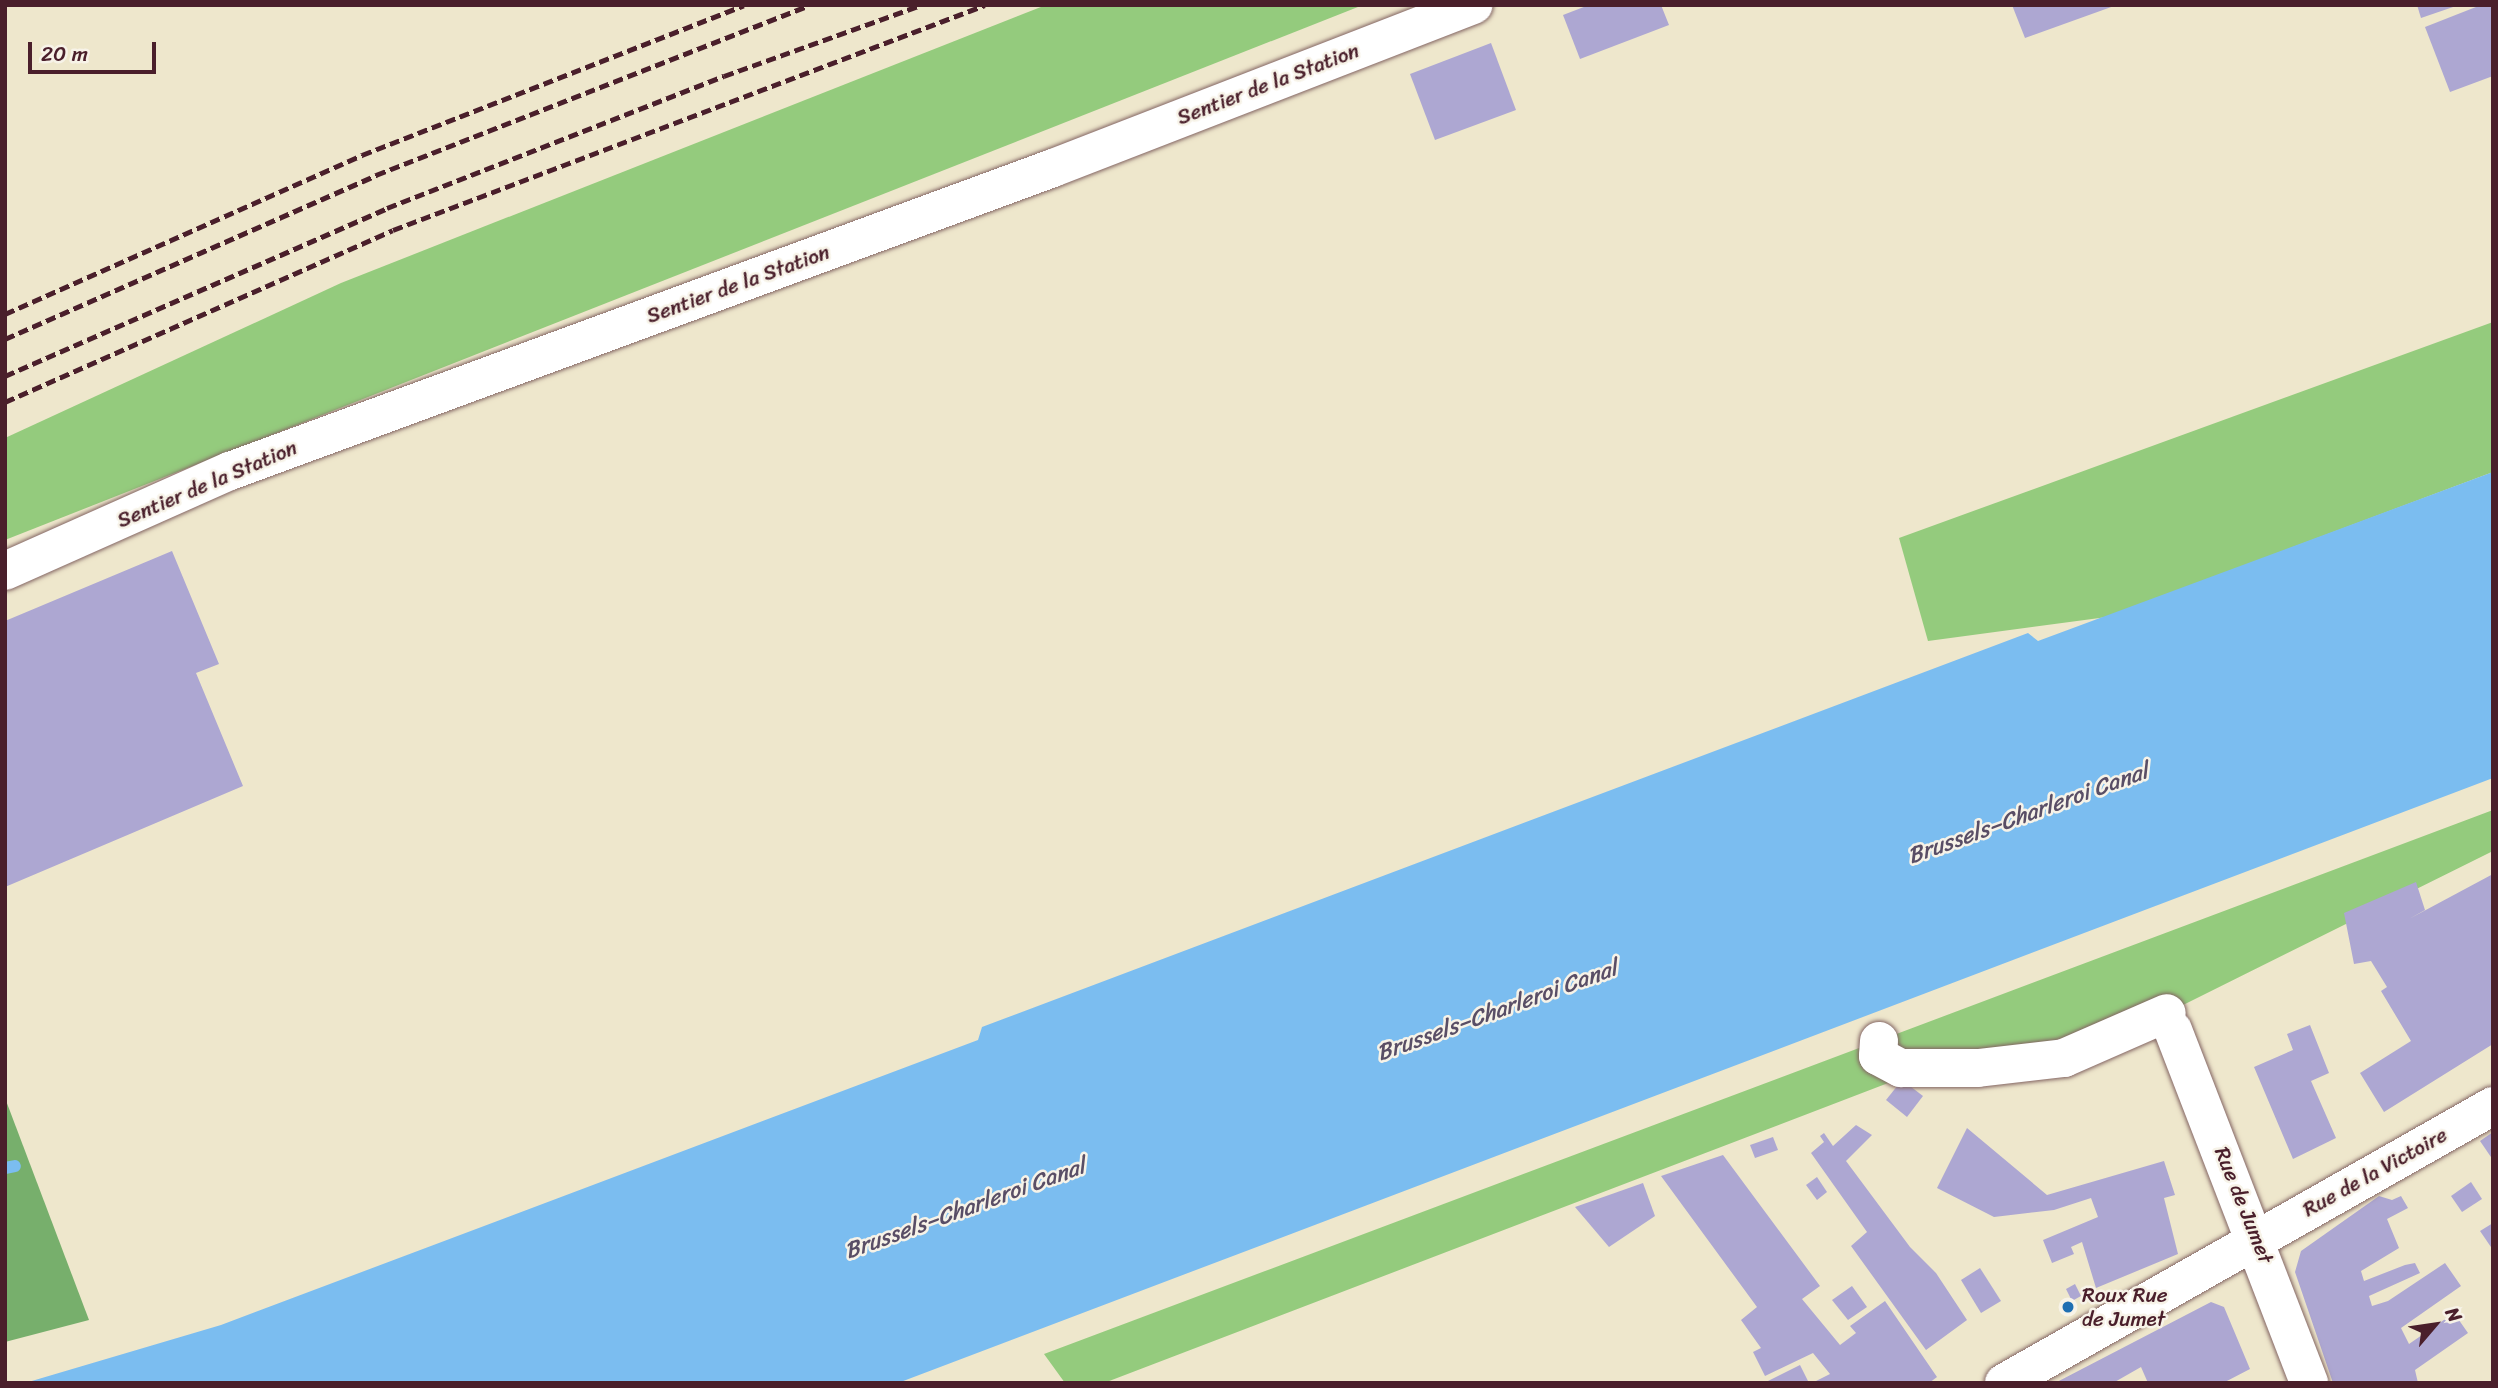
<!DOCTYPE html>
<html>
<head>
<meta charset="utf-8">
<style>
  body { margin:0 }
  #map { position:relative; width:2498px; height:1388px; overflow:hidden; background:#eee7cc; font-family:Sriracha,sans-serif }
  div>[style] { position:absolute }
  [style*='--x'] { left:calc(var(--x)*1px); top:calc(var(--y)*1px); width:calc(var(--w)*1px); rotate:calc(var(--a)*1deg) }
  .green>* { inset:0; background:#94cb7d }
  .forest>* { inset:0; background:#77af6c }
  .water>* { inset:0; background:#7bbdf0 }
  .stream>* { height:12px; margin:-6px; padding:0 6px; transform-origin:6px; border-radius:6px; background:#7bbdf0 }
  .building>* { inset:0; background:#ada7d2 }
  .roads { filter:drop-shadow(0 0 2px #836563) drop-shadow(0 0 2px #836563) }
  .minor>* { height:38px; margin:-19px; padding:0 19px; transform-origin:19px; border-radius:19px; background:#fff }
  .rail>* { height:5px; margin-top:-2.5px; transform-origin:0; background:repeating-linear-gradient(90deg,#4a1f2b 0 10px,transparent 0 15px) }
  .dots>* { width:19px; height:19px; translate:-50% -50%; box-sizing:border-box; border:4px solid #f7f3e8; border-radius:50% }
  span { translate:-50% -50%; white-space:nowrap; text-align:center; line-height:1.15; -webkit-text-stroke:5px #f7f3e8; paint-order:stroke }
  .street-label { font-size:21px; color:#4a1f2b }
  .poi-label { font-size:21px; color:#4a1f2b }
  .left { translate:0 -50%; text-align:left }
  .water-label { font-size:23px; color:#594e66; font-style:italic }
  .frame { position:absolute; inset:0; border:7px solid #4a1f2b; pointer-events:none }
  .north { position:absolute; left:2400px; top:1290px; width:70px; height:70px; -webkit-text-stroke:5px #f7f3e8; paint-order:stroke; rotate:61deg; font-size:19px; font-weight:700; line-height:28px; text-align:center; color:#4a1f2b }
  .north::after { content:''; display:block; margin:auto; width:24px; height:32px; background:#4a1f2b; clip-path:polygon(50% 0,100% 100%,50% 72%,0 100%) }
  .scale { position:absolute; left:28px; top:42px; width:128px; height:32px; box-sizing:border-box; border:4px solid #4a1f2b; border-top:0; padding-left:9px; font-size:21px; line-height:24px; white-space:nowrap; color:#4a1f2b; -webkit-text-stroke:5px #f7f3e8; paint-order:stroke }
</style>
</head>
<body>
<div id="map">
  <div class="green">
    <div style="clip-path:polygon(1046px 5px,1363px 5px,5px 540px,5px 438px,341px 283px)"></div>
    <div style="clip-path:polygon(2493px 322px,2493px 472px,2107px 617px,1928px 641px,1899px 538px)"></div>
    <div style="clip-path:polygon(2493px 810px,2493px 851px,2167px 1013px,1896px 1080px,1104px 1383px,1065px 1383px,1044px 1354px)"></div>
  </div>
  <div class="forest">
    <div style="clip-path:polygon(5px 1098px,89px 1320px,5px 1342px)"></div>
  </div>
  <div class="water">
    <div style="clip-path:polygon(2493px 472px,2493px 778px,898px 1383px,25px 1383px,221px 1325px,978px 1040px,982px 1027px,2028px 633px,2038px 641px)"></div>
  </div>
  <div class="stream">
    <div style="--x:5;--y:1168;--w:10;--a:-11"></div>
  </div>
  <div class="building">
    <div style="clip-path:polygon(1589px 5px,1661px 5px,1669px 25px,1580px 59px,1563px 15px)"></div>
    <div style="clip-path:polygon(2012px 5px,2114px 5px,2114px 6px,2025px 38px)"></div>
    <div style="clip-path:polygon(2417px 5px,2456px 5px,2456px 6px,2421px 18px)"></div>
    <div style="clip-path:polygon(2481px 5px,2493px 5px,2493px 76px,2450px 92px,2425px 27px)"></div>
    <div style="clip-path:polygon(1491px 43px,1516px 110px,1435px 140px,1410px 74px)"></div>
    <div style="clip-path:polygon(172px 551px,219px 664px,196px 673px,243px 786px,5px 887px,5px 621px)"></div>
    <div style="clip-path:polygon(2493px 874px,2493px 1044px,2384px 1112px,2360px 1073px,2411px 1041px,2381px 991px,2387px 987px,2371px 961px,2354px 964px,2344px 913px,2416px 882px,2425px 910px,2409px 919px)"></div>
    <div style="clip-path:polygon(2310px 1025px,2329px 1073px,2311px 1081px,2336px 1138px,2293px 1159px,2254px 1067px,2293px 1050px,2287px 1034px)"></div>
    <div style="clip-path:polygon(1902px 1080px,1923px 1096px,1907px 1117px,1886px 1100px)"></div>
    <div style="clip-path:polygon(1856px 1125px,1872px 1135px,1846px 1161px,1910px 1247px,1936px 1273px,1967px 1320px,1926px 1350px,1851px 1246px,1867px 1232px,1811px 1153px,1824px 1142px,1820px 1136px,1824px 1133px,1833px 1146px)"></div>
    <div style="clip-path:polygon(1967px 1128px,2047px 1195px,2164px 1161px,2175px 1195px,2164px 1198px,2178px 1254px,2096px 1288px,2082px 1242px,2071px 1247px,2074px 1254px,2052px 1263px,2043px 1240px,2098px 1217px,2091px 1198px,2054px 1210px,1994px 1217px,1937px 1188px)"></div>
    <div style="clip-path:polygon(2493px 1132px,2493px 1160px,2480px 1141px)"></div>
    <div style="clip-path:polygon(1773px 1137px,1778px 1150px,1755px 1158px,1750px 1145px)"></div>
    <div style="clip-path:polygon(1723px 1155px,1820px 1286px,1802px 1299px,1840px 1345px,1856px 1333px,1850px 1326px,1885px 1301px,1937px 1377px,1929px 1383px,1812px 1383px,1830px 1374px,1813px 1353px,1765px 1376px,1753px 1352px,1761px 1348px,1741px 1320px,1757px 1307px,1661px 1176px)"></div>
    <div style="clip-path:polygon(1817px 1177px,1827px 1192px,1817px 1200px,1806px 1185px)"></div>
    <div style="clip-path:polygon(2471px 1182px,2482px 1199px,2462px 1212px,2451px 1196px)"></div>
    <div style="clip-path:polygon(1643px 1183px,1655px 1216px,1609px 1247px,1575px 1207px)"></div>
    <div style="clip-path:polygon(2379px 1196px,2392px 1200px,2401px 1196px,2408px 1208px,2387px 1219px,2399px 1248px,2361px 1271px,2364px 1281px,2405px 1265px,2415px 1263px,2420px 1273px,2369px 1296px,2372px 1306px,2388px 1301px,2445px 1263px,2461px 1286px,2401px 1328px,2409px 1344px,2454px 1313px,2468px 1333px,2415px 1370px,2418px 1383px,2333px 1383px,2295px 1272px,2301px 1251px)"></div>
    <div style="clip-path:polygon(2493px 1223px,2493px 1250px,2480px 1231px)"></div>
    <div style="clip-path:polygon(1980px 1268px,2001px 1301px,1981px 1313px,1961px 1280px)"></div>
    <div style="clip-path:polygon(2075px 1284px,2081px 1296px,2072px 1301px,2066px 1289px)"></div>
    <div style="clip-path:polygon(1852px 1286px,1867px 1307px,1848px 1320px,1832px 1300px)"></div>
    <div style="clip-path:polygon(2211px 1302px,2224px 1307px,2250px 1369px,2223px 1383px,2148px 1383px,2141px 1367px,2113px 1383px,2055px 1383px)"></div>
    <div style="clip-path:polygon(1800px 1365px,1809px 1383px,1764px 1383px)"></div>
  </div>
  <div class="roads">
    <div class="minor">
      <div style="--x:5;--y:571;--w:246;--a:-24"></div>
      <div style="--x:230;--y:471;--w:877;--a:-20.21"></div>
      <div style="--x:1053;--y:168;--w:451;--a:-21.2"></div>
      <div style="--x:2173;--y:1030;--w:378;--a:68.9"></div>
      <div style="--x:1879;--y:1041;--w:15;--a:94"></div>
      <div style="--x:1878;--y:1056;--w:26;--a:28"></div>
      <div style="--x:1901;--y:1068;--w:77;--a:0"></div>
      <div style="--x:1978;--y:1068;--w:87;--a:-6.6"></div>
      <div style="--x:2064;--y:1058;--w:112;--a:-23.6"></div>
      <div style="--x:2004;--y:1383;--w:562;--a:-29.53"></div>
    </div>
  </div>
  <div class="rail">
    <div style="--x:5;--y:314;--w:391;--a:-24"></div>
    <div style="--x:362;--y:155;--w:410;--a:-21.4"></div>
    <div style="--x:5;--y:339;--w:406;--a:-23.8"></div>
    <div style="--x:376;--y:175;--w:465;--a:-21.4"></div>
    <div style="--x:5;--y:376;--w:417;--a:-23.7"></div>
    <div style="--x:387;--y:208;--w:362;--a:-21.4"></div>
    <div style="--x:724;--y:76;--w:209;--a:-19.8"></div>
    <div style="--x:5;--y:402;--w:424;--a:-23.9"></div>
    <div style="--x:393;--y:230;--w:633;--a:-20.81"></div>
  </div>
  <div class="dots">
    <div style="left:2068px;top:1307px;background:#1f6fb2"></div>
  </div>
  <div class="street-label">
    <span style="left:1268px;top:84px;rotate:-21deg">Sentier de la Station</span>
    <span style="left:738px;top:284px;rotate:-20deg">Sentier de la Station</span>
    <span style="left:207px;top:484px;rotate:-23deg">Sentier de la Station</span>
    <span style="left:2375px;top:1172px;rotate:-29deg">Rue de la Victoire</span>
    <span style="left:2244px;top:1205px;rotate:68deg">Rue de Jumet</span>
  </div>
  <div class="poi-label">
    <span class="left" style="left:2082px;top:1307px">Roux Rue<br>de Jumet</span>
  </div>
  <div class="water-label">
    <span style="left:2028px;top:814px;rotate:-20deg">Brussels–Charleroi Canal</span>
    <span style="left:1497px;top:1011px;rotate:-20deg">Brussels–Charleroi Canal</span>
    <span style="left:965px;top:1209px;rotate:-20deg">Brussels–Charleroi Canal</span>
  </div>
  <div class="frame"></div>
  <div class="north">N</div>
  <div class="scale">20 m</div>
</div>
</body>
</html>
